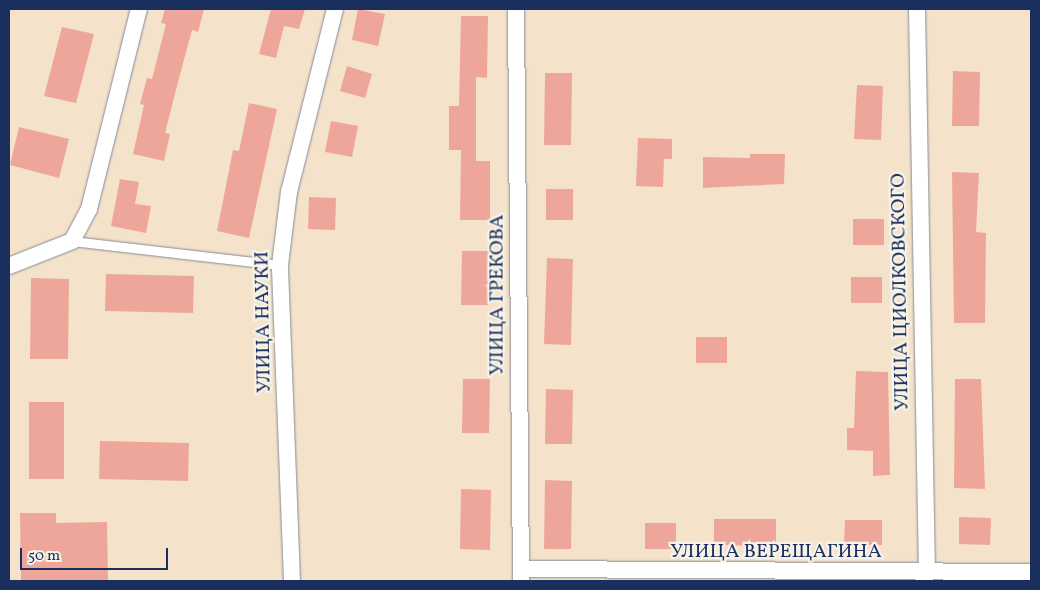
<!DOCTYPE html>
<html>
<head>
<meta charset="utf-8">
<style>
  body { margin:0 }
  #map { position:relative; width:1040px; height:590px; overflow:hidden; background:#f4e3ca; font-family:Vollkorn,serif }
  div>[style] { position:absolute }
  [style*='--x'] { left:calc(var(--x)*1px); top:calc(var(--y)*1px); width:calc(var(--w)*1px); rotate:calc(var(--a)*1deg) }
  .building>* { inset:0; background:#eea69a }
  .roads { filter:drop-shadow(0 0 1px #888994) drop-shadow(0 0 1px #888994) }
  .service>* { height:9px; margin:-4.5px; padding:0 4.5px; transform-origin:4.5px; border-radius:4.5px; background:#fff }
  .minor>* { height:16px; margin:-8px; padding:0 8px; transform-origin:8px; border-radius:8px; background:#fff }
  span { translate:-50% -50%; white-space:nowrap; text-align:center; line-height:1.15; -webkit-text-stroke:4.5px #f7f3e8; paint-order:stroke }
  .street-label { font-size:20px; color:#1b2f5e }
  .frame { position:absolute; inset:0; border:10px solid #1b2f5e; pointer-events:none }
  .scale { position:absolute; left:20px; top:548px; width:148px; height:22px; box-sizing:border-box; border:2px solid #1b2f5e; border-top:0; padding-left:6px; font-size:15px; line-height:18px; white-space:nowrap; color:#1b2f5e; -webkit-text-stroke:4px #f7f3e8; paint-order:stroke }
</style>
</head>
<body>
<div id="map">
  <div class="building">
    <div style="clip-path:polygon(165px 9px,204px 9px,198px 32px,192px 30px,177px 86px,165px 133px,170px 134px,164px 161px,133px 154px,144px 105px,140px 104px,147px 78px,152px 79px,166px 24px,161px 23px)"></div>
    <div style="clip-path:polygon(271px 9px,305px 9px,299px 29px,284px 26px,276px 58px,259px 54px)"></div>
    <div style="clip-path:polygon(358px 9px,385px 14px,378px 46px,352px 40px)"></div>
    <div style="clip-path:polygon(461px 16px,488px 16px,487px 78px,476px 77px,476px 161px,490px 161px,490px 220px,460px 220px,461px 150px,449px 150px,449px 106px,459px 106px)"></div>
    <div style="clip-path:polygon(62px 27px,94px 34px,76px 103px,44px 96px)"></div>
    <div style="clip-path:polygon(347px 66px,372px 74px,365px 98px,340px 91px)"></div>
    <div style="clip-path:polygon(953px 71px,980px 72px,979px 126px,952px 126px)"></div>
    <div style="clip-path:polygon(545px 73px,572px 73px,571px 145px,544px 145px)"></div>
    <div style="clip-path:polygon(857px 85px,883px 86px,881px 140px,854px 139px)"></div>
    <div style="clip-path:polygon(249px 103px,277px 109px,249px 238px,217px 231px,233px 150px,239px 151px)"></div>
    <div style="clip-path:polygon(331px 121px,358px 126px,352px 157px,325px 152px)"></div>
    <div style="clip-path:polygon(19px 127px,69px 139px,59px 178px,10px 165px)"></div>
    <div style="clip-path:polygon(638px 138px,672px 139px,672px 159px,664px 159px,663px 187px,636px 186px)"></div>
    <div style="clip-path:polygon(750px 154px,785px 154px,784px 184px,703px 188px,703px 157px,750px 158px)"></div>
    <div style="clip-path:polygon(952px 172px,979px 173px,976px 232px,986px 233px,985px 323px,954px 323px)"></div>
    <div style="clip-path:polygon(120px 179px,139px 182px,135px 204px,151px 206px,146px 233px,111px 226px)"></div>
    <div style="clip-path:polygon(546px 189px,573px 189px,573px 220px,546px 220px)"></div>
    <div style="clip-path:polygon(309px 197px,336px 198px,335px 230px,308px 229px)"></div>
    <div style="clip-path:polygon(853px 219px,884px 219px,884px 245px,853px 245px)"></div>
    <div style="clip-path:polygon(462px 251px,489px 251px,488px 305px,461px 305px)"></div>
    <div style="clip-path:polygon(547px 258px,573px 259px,571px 345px,544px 344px)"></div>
    <div style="clip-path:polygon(106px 274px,194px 276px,193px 313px,105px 311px)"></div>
    <div style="clip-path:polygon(851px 277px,882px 277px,882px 303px,851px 303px)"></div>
    <div style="clip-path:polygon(31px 278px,69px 279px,68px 359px,30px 359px)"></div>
    <div style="clip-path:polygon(696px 337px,727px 337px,727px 363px,696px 363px)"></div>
    <div style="clip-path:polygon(856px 371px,888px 372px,890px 475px,873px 476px,873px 451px,847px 450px,847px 428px,854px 428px)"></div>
    <div style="clip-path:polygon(463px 379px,490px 379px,489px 433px,462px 433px)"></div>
    <div style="clip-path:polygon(955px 379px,981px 379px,985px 489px,954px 488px)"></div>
    <div style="clip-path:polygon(546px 389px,573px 390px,572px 444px,545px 444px)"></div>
    <div style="clip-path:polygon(29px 402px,64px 402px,64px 479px,29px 479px)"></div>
    <div style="clip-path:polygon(100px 441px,189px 443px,188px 481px,99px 479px)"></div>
    <div style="clip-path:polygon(545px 480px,572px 481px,571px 549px,544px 549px)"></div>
    <div style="clip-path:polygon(461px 489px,491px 490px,490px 550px,460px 549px)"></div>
    <div style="clip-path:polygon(20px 513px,56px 513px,56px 523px,107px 522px,108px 581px,21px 581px)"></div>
    <div style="clip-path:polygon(959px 517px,991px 518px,990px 545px,959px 544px)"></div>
    <div style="clip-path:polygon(714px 519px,776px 519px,776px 546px,714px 545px)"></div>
    <div style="clip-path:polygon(845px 520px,882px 520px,882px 545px,844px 545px)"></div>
    <div style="clip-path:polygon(645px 523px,676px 523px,676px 549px,645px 549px)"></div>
  </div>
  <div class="roads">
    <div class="service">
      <div style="--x:72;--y:241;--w:209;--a:6.6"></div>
    </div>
    <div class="minor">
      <div style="--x:516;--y:9;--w:572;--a:89.5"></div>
      <div style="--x:917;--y:9;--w:565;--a:88.99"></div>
      <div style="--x:927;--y:574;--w:8;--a:120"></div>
      <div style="--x:9;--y:266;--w:68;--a:-21.6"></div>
      <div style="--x:72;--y:241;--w:36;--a:-62"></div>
      <div style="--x:89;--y:209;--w:206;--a:-76"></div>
      <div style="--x:521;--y:569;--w:510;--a:0.34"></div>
      <div style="--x:292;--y:581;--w:316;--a:-92.2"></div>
      <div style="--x:280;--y:265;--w:74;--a:-83"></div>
      <div style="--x:289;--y:192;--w:189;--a:-75.9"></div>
    </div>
  </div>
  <div class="street-label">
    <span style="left:901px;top:292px;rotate:-91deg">УЛИЦА ЦИОЛКОВСКОГО</span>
    <span style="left:498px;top:295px;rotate:-90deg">УЛИЦА ГРЕКОВА</span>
    <span style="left:264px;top:322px;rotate:-91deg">УЛИЦА НАУКИ</span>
    <span style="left:776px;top:552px">УЛИЦА ВЕРЕЩАГИНА</span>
  </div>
  <div class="frame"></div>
  <div class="scale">50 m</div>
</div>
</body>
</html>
